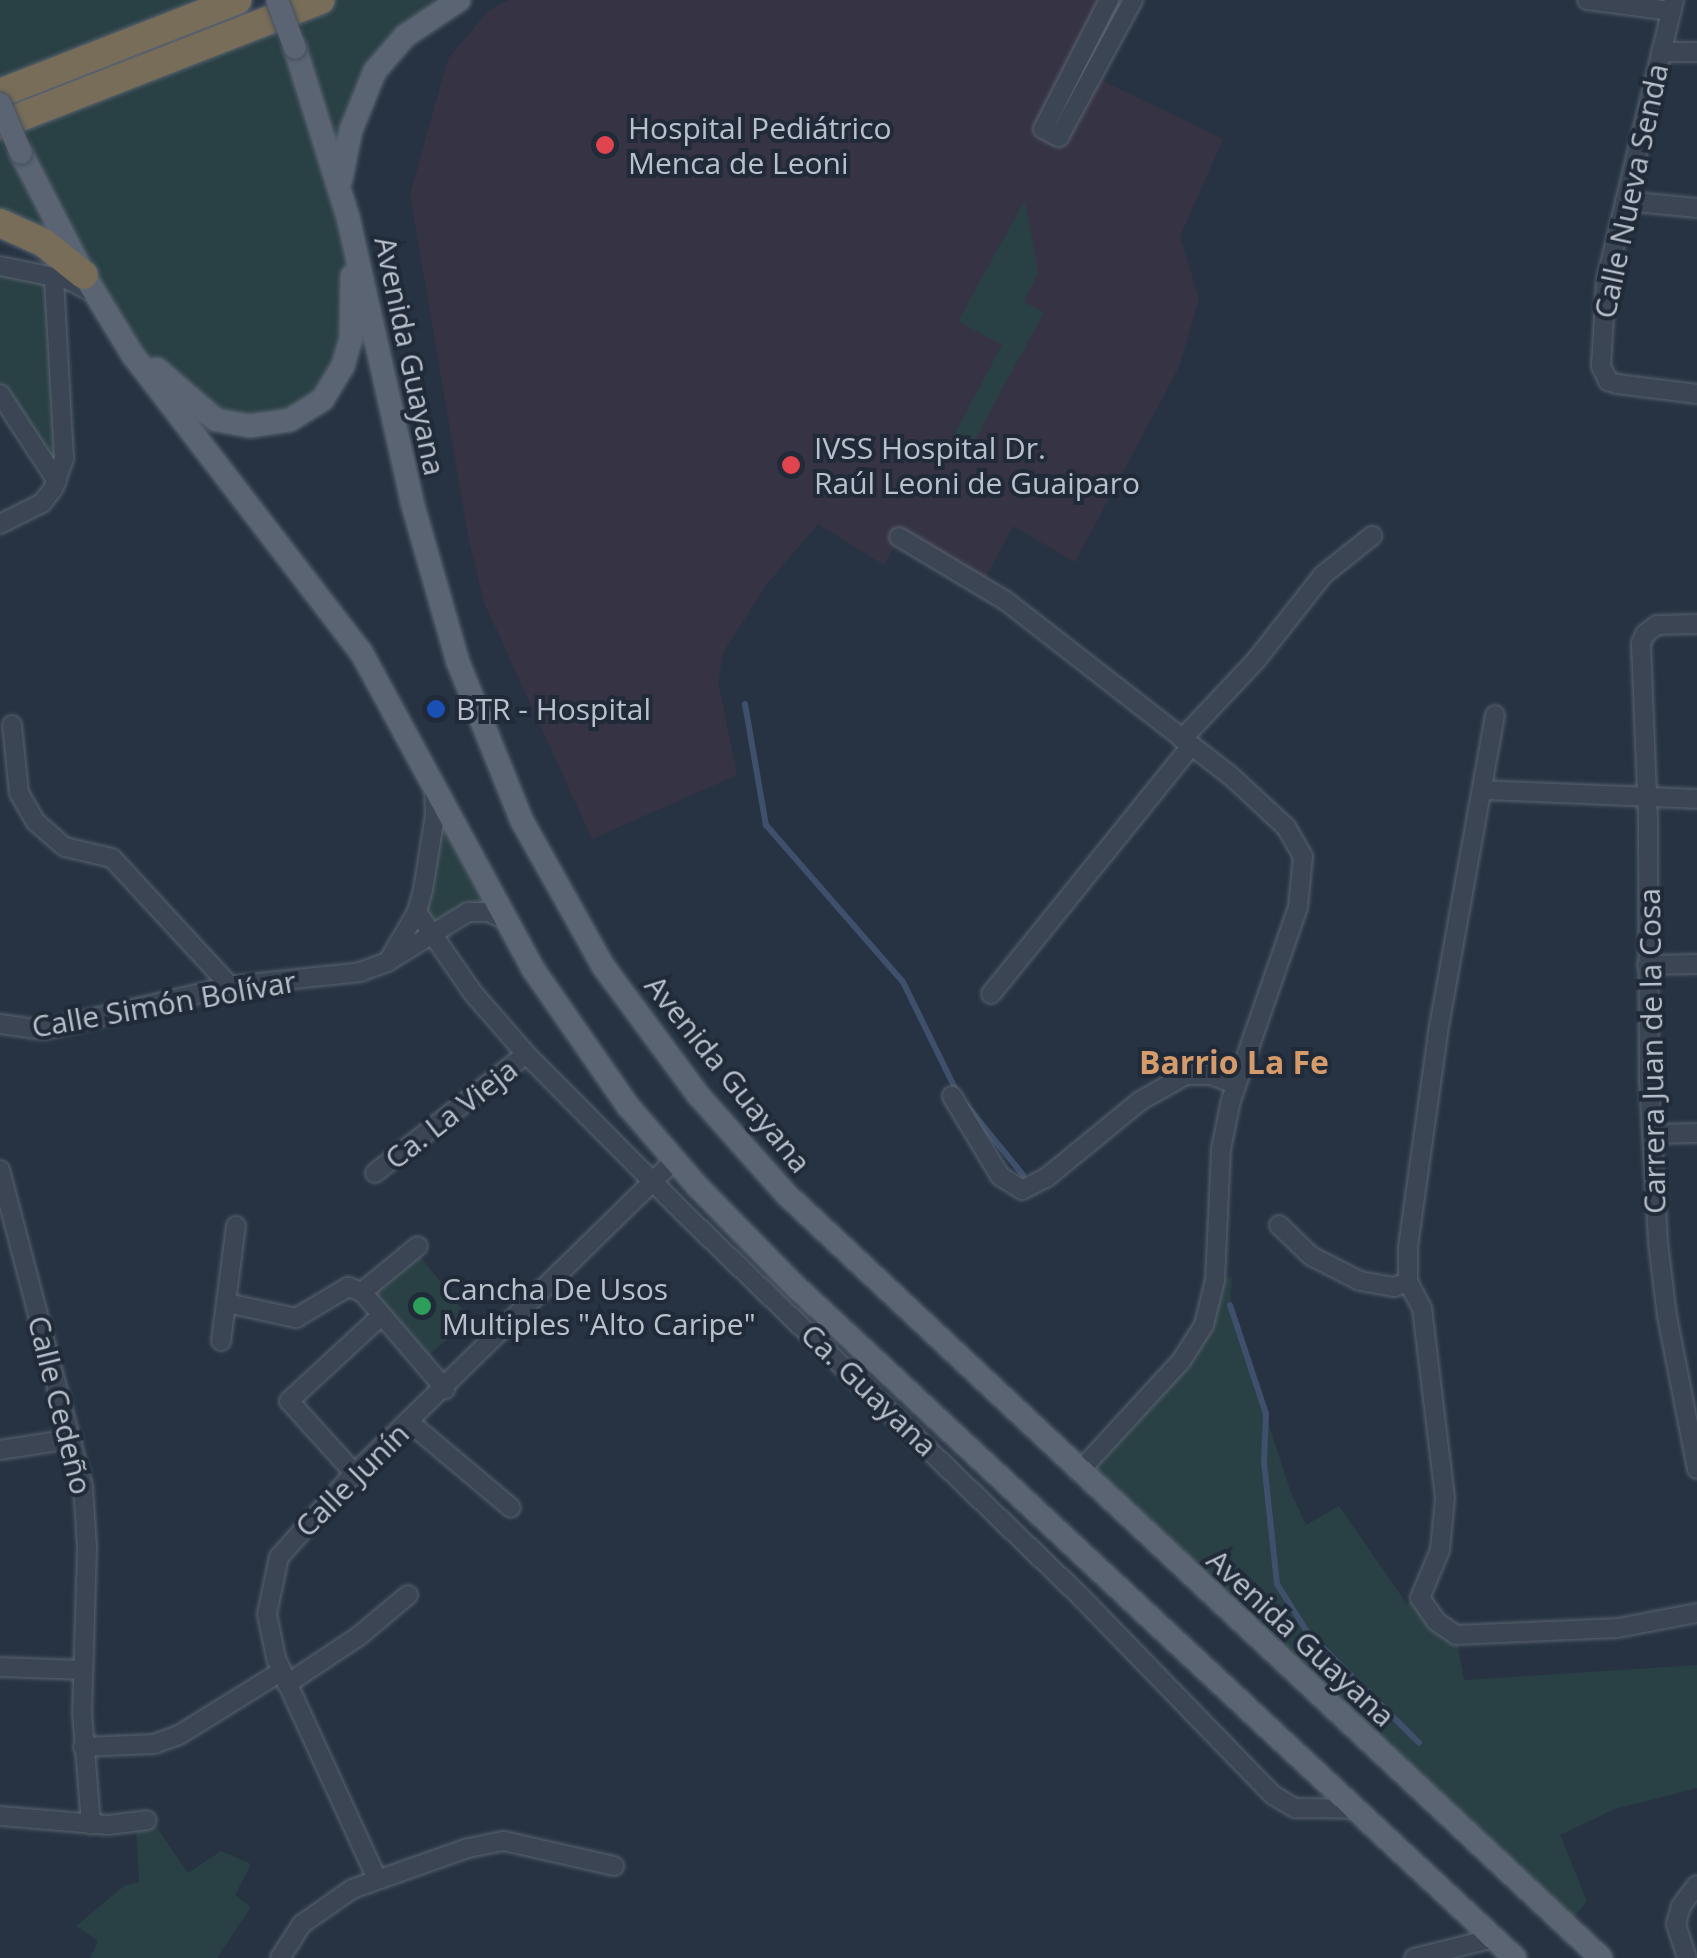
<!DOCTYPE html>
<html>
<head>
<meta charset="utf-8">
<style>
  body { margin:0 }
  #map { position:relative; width:1697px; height:1958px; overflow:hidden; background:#273343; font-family:"Open Sans",sans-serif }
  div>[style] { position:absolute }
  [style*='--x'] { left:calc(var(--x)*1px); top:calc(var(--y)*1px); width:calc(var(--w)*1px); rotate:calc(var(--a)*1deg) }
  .medical>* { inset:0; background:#363444 }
  .green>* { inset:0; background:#294044 }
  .stream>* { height:6px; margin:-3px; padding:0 3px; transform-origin:3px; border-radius:3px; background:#3e506c }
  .roads { filter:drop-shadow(0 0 2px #5a6370) drop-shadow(0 0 2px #5a6370) }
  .minor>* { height:18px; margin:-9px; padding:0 9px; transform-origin:9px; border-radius:9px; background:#3c4553 }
  .major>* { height:22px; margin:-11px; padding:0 11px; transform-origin:11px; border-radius:11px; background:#5a6472 }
  .highway>* { height:28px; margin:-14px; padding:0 14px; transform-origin:14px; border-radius:14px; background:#786d59 }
  .bridges { filter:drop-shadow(0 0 2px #454e5c) drop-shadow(0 0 2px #454e5c) }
  .major-bridge>* { height:22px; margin:-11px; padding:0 11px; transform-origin:11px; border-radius:11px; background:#5a6472 }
  .dots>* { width:28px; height:28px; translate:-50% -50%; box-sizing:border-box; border:5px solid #202a38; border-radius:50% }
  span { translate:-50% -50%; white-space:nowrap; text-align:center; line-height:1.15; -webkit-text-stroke:8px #202a38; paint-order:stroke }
  .poi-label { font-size:30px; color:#b9c0cc }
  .left { translate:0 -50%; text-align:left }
  .street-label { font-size:30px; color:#b9c0cc }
  .neighbourhood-label { font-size:32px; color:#d59b6b; font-weight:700 }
</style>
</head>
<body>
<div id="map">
  <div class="medical">
    <div style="clip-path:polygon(509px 0,1133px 0,1093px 76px,1223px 139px,1180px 236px,1199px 299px,1179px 367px,1075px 562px,1013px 526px,982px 584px,899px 538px,884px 565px,818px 524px,766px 585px,724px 651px,718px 680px,737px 775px,592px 839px,484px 602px,469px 541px,410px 194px,448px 59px,489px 10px)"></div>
  </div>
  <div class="green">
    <div style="clip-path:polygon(0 0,237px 0,0 93px)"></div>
    <div style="clip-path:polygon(320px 0,459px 0,405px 36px,345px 157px,353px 313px,323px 399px,233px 425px,154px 367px,94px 293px,0 223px,0 125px)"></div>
    <div style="clip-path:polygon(1025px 200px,1038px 273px,1024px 302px,1044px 312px,964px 460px,946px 450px,1002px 345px,958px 321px)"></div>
    <div style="clip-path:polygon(0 266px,54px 277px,60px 476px,0 394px)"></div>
    <div style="clip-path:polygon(434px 783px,489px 912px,411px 948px,411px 914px)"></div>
    <div style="clip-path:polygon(418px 1254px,471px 1320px,426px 1357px,373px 1291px)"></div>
    <div style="clip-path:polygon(1232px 1277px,1230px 1305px,1291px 1493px,1306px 1525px,1339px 1506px,1407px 1604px,1420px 1598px,1456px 1635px,1464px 1680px,1697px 1665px,1697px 1788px,1615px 1809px,1560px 1835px,1587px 1901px,1567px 1927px,1079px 1472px,1196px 1343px,1215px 1280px)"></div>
    <div style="clip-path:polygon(136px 1825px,155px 1825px,188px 1873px,221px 1851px,251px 1864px,235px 1895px,251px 1907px,217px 1958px,90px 1958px,98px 1941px,76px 1926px,124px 1886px,139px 1882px)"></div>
  </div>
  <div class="stream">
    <div style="--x:745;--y:704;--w:123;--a:80.2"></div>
    <div style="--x:766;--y:825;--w:208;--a:48.9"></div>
    <div style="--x:903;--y:982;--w:123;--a:63.9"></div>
    <div style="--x:967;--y:1106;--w:89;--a:50.9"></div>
    <div style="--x:1230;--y:1305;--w:115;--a:71.7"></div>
    <div style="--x:1266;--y:1414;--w:48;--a:92.4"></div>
    <div style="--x:1264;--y:1462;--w:123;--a:83.9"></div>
    <div style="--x:1277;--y:1584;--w:58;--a:57.7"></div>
    <div style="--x:1308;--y:1633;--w:156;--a:44.7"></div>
  </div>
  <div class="roads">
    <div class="minor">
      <div style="--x:1109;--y:0;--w:145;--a:117.1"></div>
      <div style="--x:1043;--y:129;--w:18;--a:27"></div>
      <div style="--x:1059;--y:137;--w:156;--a:-61.6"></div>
      <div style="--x:1587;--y:0;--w:85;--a:7.5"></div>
      <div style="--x:1674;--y:0;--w:290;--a:103.6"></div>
      <div style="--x:1606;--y:282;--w:84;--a:93.4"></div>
      <div style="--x:1601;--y:366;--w:17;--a:65"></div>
      <div style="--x:1608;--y:381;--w:9;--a:18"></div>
      <div style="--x:1617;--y:384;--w:81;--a:7.1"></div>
      <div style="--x:1661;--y:52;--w:36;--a:0"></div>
      <div style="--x:1625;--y:201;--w:72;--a:5.6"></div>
      <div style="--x:0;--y:266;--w:70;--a:11.5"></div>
      <div style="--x:69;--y:280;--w:24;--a:28"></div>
      <div style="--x:0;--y:394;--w:104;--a:56.8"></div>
      <div style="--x:0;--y:524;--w:47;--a:-26.6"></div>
      <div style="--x:42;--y:503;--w:18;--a:-52"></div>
      <div style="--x:53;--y:489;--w:33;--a:-70"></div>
      <div style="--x:64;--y:458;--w:181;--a:-93.2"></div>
      <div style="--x:899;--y:537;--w:125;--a:30.9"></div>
      <div style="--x:1006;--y:601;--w:286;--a:37.9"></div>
      <div style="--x:1232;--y:777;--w:74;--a:42.8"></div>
      <div style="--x:1286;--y:827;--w:34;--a:60"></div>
      <div style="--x:1303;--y:856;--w:51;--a:95.6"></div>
      <div style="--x:1298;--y:907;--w:204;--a:109.1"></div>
      <div style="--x:1231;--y:1100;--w:50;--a:101.5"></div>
      <div style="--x:1221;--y:1149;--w:131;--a:92.6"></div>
      <div style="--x:1215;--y:1280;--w:46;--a:103.7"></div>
      <div style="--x:1204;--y:1325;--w:43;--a:122.6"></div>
      <div style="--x:1181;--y:1361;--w:151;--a:132.6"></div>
      <div style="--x:1697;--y:624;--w:40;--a:178.6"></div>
      <div style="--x:1657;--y:625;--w:15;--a:143"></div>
      <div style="--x:1645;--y:634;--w:11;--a:112"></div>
      <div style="--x:1641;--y:644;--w:174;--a:87.7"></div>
      <div style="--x:1648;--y:818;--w:262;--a:89.8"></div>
      <div style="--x:1649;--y:1080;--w:162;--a:86.8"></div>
      <div style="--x:1658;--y:1242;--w:75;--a:83.1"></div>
      <div style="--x:1667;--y:1316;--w:156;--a:78.9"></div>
      <div style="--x:1495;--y:715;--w:323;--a:100.2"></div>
      <div style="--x:1438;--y:1033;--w:216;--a:98"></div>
      <div style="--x:1408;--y:1247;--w:35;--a:90"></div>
      <div style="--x:1408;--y:1282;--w:30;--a:62"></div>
      <div style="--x:1422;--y:1308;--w:191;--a:83.1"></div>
      <div style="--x:1445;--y:1498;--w:52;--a:95.5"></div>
      <div style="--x:1440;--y:1550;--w:52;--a:112.6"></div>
      <div style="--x:1420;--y:1598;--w:29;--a:55"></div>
      <div style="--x:1437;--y:1622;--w:23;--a:34"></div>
      <div style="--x:1456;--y:1635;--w:162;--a:-2.5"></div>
      <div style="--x:1618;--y:1628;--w:80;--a:-10.8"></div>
      <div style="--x:12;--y:725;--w:68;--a:84.1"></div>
      <div style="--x:19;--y:793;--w:34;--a:60"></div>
      <div style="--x:36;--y:822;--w:38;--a:41"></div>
      <div style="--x:65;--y:847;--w:48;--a:13.2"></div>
      <div style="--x:112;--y:858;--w:174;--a:47.3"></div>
      <div style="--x:1182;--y:739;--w:110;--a:-46.8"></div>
      <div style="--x:1257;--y:659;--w:107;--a:-51.8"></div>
      <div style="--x:1323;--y:575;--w:63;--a:-38.5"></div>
      <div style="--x:1483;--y:790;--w:214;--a:2.4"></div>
      <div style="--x:417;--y:912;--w:98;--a:55.3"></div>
      <div style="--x:473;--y:993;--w:81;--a:49"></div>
      <div style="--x:526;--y:1054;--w:233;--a:45.2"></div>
      <div style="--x:690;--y:1219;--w:541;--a:44.03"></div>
      <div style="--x:1079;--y:1595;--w:279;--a:45.9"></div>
      <div style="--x:1273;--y:1795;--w:26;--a:31"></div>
      <div style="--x:1295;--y:1808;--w:61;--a:0.9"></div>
      <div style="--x:390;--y:958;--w:53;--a:-59.6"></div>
      <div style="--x:417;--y:912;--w:23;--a:-75"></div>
      <div style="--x:423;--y:890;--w:76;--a:-80.9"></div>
      <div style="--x:435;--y:815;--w:27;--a:-92"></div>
      <div style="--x:1647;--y:965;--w:50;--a:-1.1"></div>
      <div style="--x:991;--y:994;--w:319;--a:-51.1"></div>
      <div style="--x:0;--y:1024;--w:43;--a:7.9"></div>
      <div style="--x:43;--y:1030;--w:192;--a:-13.2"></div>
      <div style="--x:230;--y:986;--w:131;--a:-6.1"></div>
      <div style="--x:360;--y:972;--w:29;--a:-20"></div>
      <div style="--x:387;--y:962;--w:95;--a:-31.7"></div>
      <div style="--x:468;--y:912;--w:21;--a:0"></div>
      <div style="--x:489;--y:912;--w:19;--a:25"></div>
      <div style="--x:952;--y:1096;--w:93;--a:59"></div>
      <div style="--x:1000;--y:1176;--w:26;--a:32"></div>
      <div style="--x:1022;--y:1190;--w:27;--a:-27"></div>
      <div style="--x:1046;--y:1178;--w:122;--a:-39.3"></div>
      <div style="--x:1140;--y:1101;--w:53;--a:-29.5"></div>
      <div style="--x:1186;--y:1075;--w:25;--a:0"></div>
      <div style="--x:1211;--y:1075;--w:26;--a:21"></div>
      <div style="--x:1652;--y:1134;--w:45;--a:-1.3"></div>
      <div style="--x:0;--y:1170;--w:327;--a:75.3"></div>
      <div style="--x:83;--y:1486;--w:61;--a:86.2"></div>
      <div style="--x:87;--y:1547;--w:165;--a:91.7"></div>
      <div style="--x:82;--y:1712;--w:113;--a:85.4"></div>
      <div style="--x:375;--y:1173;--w:192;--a:-38.2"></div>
      <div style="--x:1279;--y:1225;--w:45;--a:44.1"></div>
      <div style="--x:1311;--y:1256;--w:55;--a:27"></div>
      <div style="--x:1360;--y:1281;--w:35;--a:10"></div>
      <div style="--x:1394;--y:1287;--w:15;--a:-20"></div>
      <div style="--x:362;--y:1292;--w:128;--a:49.4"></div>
      <div style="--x:362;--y:1292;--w:72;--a:-39.4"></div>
      <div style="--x:227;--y:1303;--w:71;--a:12.3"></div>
      <div style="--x:296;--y:1318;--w:61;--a:-30.8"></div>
      <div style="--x:348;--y:1287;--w:15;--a:20"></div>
      <div style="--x:221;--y:1341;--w:116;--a:-82.6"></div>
      <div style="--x:409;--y:1422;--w:133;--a:40.1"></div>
      <div style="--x:0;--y:1450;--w:73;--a:-8.7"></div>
      <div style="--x:355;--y:1474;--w:98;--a:-132.1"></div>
      <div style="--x:289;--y:1401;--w:125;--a:-42.7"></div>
      <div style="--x:0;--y:1667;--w:82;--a:2.1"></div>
      <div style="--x:287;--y:1684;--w:87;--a:-33.7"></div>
      <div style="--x:359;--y:1636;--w:64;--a:-39.9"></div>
      <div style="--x:83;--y:1747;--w:71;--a:-2.4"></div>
      <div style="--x:154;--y:1744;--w:27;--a:-20"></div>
      <div style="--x:179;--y:1735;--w:121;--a:-31.9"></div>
      <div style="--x:0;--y:1816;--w:108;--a:4.8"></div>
      <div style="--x:108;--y:1825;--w:39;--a:-7"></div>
      <div style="--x:377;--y:1879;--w:243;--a:-114.6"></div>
      <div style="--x:276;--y:1658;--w:45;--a:-101.6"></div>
      <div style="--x:267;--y:1614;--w:58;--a:-78.1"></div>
      <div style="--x:279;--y:1557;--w:103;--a:-48.1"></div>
      <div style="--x:348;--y:1480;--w:456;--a:-44.4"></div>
      <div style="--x:280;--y:1958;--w:40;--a:-57.1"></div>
      <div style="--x:302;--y:1924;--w:61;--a:-35"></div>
      <div style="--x:352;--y:1889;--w:123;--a:-19.5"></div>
      <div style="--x:468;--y:1848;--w:37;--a:-11"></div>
      <div style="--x:504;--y:1841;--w:113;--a:12.8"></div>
      <div style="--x:1414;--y:1958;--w:82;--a:-14"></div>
      <div style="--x:1687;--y:1958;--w:36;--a:-108"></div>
      <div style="--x:1676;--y:1924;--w:19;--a:-74"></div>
      <div style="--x:1681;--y:1906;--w:26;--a:-53"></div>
    </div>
    <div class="major">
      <div style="--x:295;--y:48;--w:177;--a:72.6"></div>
      <div style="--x:348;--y:217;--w:292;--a:77.3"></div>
      <div style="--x:412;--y:502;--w:166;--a:74"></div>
      <div style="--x:458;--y:662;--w:171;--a:68.1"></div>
      <div style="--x:522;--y:821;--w:166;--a:60.8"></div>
      <div style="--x:603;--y:966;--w:162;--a:53.6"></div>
      <div style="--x:699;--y:1096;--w:131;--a:48.4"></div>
      <div style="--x:786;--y:1194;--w:1117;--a:43.15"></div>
      <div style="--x:21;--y:153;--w:137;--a:62.7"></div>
      <div style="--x:84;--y:275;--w:92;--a:58.7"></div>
      <div style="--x:132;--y:354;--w:376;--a:52.5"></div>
      <div style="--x:361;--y:652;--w:361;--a:61.5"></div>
      <div style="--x:533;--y:969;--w:167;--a:55.3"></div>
      <div style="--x:628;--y:1106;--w:106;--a:49.2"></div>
      <div style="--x:697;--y:1186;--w:139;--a:45.6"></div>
      <div style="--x:794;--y:1285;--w:986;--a:43.03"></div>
      <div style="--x:341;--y:179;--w:50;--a:-78.5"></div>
      <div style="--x:351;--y:130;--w:64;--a:-67.9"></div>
      <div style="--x:375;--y:71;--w:46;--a:-49.4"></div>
      <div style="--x:405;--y:36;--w:65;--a:-33.7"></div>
      <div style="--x:157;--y:369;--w:78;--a:40.8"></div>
      <div style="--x:216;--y:420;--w:35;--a:10"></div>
      <div style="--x:250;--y:426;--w:40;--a:-8.5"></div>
      <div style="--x:290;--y:420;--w:39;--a:-32"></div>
      <div style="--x:323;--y:399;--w:39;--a:-59"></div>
      <div style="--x:343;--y:366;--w:29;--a:-74"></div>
      <div style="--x:351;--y:338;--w:62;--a:-89.1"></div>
    </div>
    <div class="highway">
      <div style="--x:0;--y:93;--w:255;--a:-21.4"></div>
      <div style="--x:0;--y:125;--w:344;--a:-21.3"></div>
      <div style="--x:0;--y:223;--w:48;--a:24.4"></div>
      <div style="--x:44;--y:243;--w:51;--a:38.7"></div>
    </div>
  </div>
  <div class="bridges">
    <div class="major-bridge">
      <div style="--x:277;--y:0;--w:51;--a:69.4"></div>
      <div style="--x:0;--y:104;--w:53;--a:66.8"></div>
    </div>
  </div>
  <div class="dots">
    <div style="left:605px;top:145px;background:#e0444e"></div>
    <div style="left:791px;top:465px;background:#e0444e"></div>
    <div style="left:436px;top:709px;background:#1a4fb4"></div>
    <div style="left:422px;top:1306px;background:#2e9e5b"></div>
  </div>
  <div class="poi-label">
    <span class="left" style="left:628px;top:145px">Hospital Pediátrico<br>Menca de Leoni</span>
    <span class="left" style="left:814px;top:465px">IVSS Hospital Dr.<br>Raúl Leoni de Guaiparo</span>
    <span class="left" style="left:456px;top:709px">BTR - Hospital</span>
    <span class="left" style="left:442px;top:1306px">Cancha De Usos<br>Multiples "Alto Caripe"</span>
  </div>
  <div class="street-label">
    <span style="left:1631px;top:191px;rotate:-78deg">Calle Nueva Senda</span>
    <span style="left:410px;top:356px;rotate:78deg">Avenida Guayana</span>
    <span style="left:164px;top:1004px;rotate:-10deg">Calle Simón Bolívar</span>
    <span style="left:1652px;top:1051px;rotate:-91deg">Carrera Juan de la Cosa</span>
    <span style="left:728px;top:1074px;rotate:51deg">Avenida Guayana</span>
    <span style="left:451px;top:1114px;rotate:-38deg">Ca. La Vieja</span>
    <span style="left:869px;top:1390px;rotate:44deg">Ca. Guayana</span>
    <span style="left:60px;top:1405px;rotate:76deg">Calle Cedeño</span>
    <span style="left:352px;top:1480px;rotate:-45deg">Calle Junín</span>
    <span style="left:1301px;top:1638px;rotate:43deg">Avenida Guayana</span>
  </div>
  <div class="neighbourhood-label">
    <span style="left:1234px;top:1062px">Barrio La Fe</span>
  </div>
</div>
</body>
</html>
